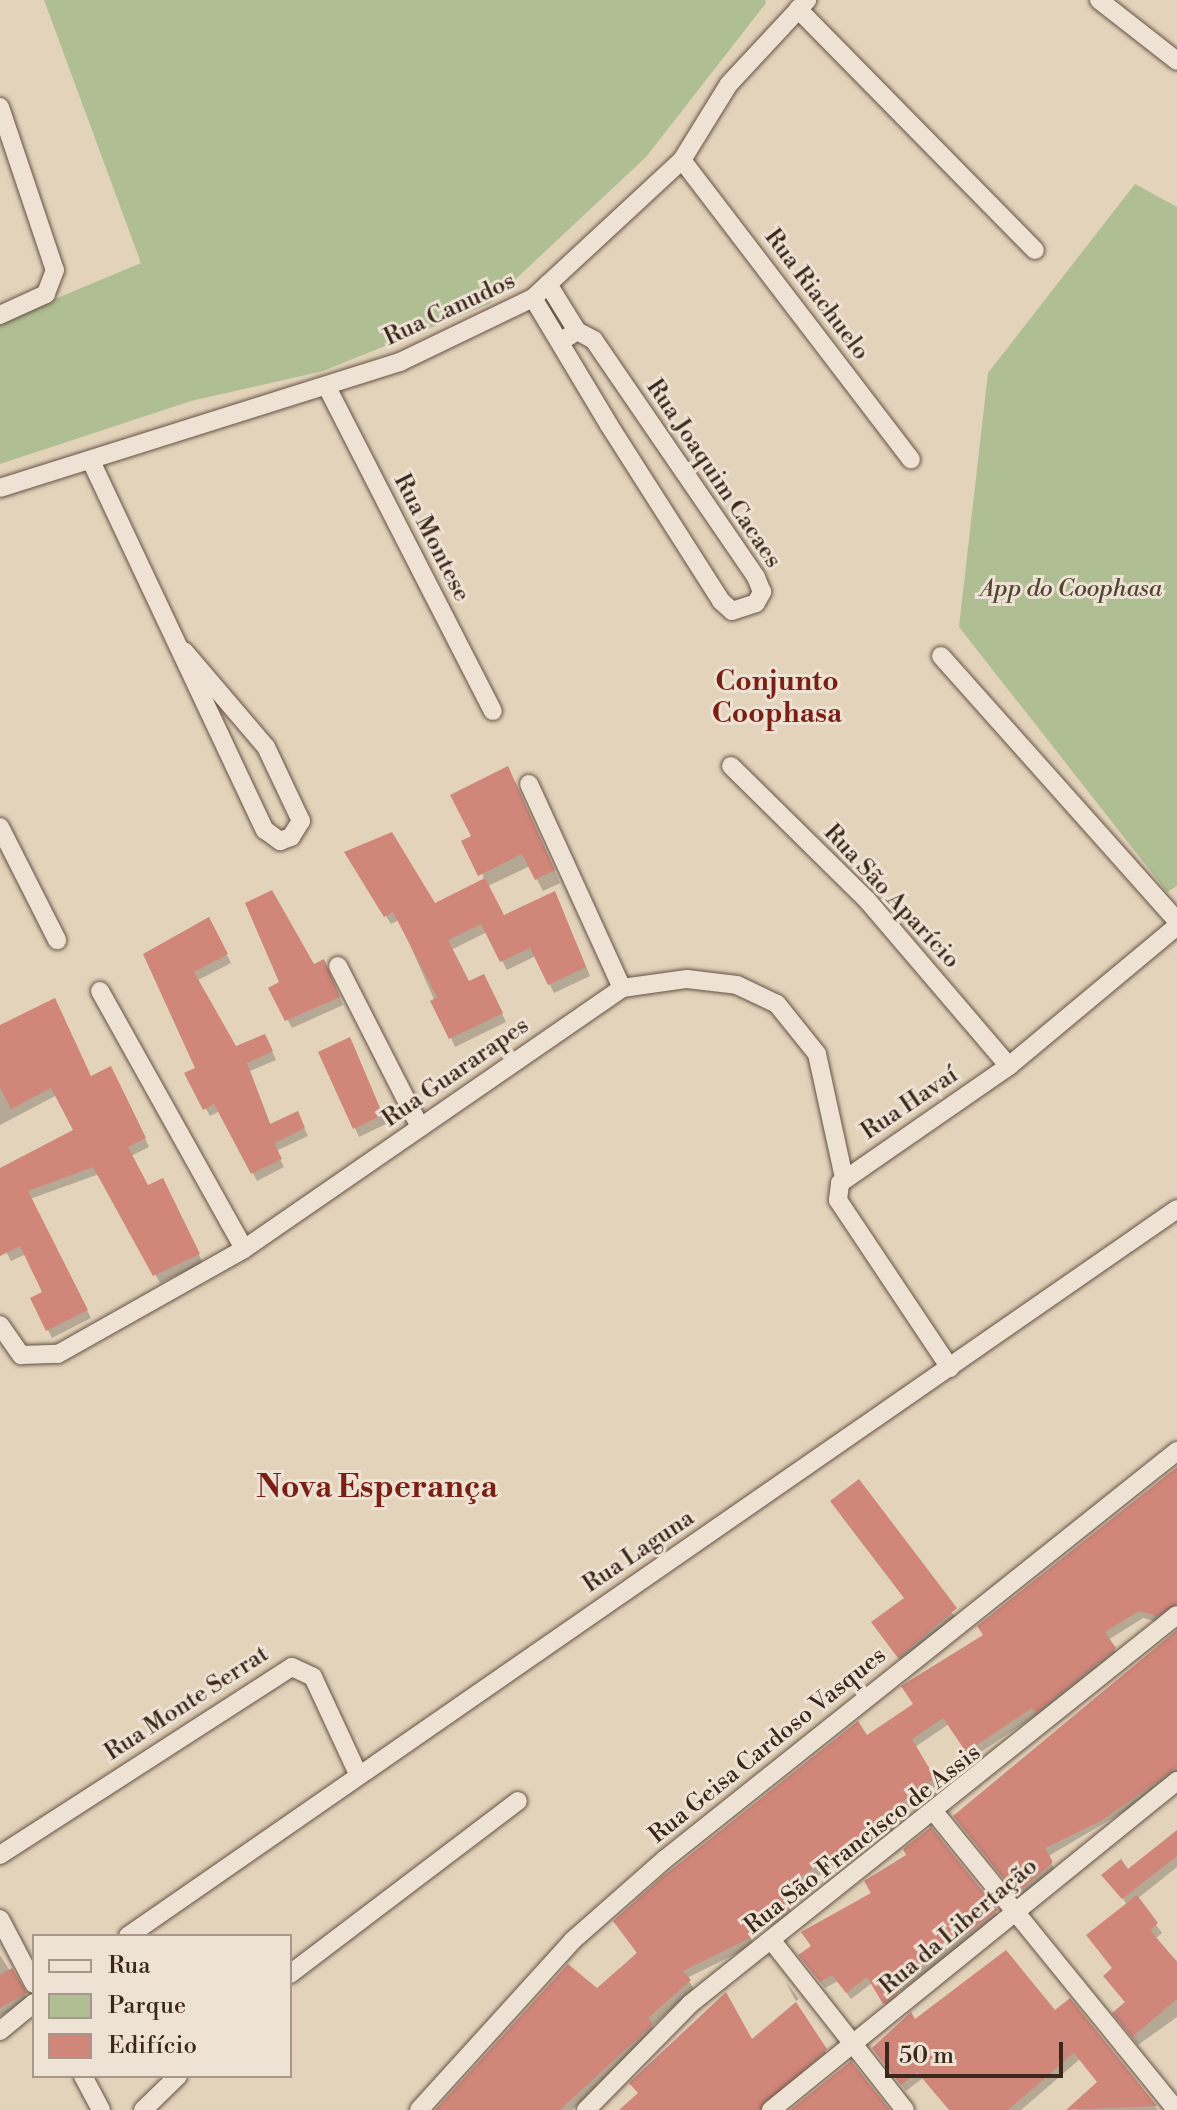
<!DOCTYPE html>
<html>
<head>
<meta charset="utf-8">
<style>
  body { margin:0 }
  #map { position:relative; width:1177px; height:2110px; overflow:hidden; background:#e3d3bb; font-family:"Libre Bodoni",serif }
  div>[style] { position:absolute }
  [style*='--x'] { left:calc(var(--x)*1px); top:calc(var(--y)*1px); width:calc(var(--w)*1px); rotate:calc(var(--a)*1deg) }
  .green>* { inset:0; background:#afbe93 }
  .shadow>* { inset:0; background:#0003 }
  .building>* { inset:0; background:#d08679 }
  .roads { filter:drop-shadow(0 0 2px #655244) drop-shadow(0 0 2px #655244) }
  .street>* { height:18px; margin:-9px; padding:0 9px; transform-origin:9px; border-radius:9px; background:#ede2d3 }
  span { translate:-50% -50%; white-space:nowrap; text-align:center; line-height:1.15; -webkit-text-stroke:6px #ede2d3; paint-order:stroke }
  .street-label { font-size:24px; color:#3b271c }
  .park-label { font-size:24px; color:#524534; font-style:italic }
  .quarter-label { font-size:28px; color:#7a1f14; font-weight:700 }
  .district-label { font-size:32px; color:#7a1f14; font-weight:700 }
  .legend { position:absolute; left:32px; top:1934px; width:260px; height:144px; box-sizing:border-box; background:#ede2d3; border:2px solid #a6978a; margin:0; padding:10px 14px; list-style:none; font-size:24px; color:#3b271c }
  .legend li { display:flex; align-items:center; gap:16px; height:40px }
  .legend b { width:40px; border:2px solid #a6978a }
  .scale { position:absolute; left:885px; top:2042px; width:178px; height:36px; box-sizing:border-box; border:4px solid #3b271c; border-top:0; padding-left:10px; font-size:24px; line-height:28px; white-space:nowrap; color:#3b271c; -webkit-text-stroke:6px #ede2d3; paint-order:stroke }
</style>
</head>
<body>
<div id="map">
  <div class="green">
    <div style="clip-path:polygon(44px 0,765px 0,766px 3px,646px 157px,489px 304px,323px 371px,191px 401px,0 464px,0 322px,141px 263px)"></div>
    <div style="clip-path:polygon(1135px 184px,1177px 207px,1177px 886px,1167px 892px,959px 627px,988px 373px)"></div>
  </div>
  <div class="shadow">
    <div style="clip-path:polygon(514px 780px,560px 883px,543px 891px,530px 866px,488px 886px,503px 917px,559px 902px,590px 976px,554px 993px,536px 956px,507px 970px,487px 932px,451px 950px,469px 984px,488px 985px,506px 1022px,455px 1047px,399px 920px,391px 924px,347px 853px,434px 905px,484px 880px,474px 837px)"></div>
    <div style="clip-path:polygon(209px 920px,231px 963px,196px 981px,236px 1049px,269px 1044px,276px 1060px,250px 1071px,271px 1126px,301px 1121px,308px 1136px,276px 1151px,284px 1167px,257px 1181px,220px 1111px,210px 1116px,187px 1074px,197px 1069px,145px 954px)"></div>
    <div style="clip-path:polygon(313px 966px,327px 969px,343px 1005px,292px 1028px,271px 988px)"></div>
    <div style="clip-path:polygon(0 1028px,91px 1078px,115px 1076px,149px 1147px,131px 1156px,148px 1188px,166px 1189px,203px 1263px,160px 1283px,99px 1174px,30px 1199px,91px 1318px,52px 1338px,32px 1299px,45px 1293px,26px 1254px,11px 1261px,0 1241px,0 1169px,76px 1131px,57px 1095px,0 1125px)"></div>
    <div style="clip-path:polygon(354px 1047px,386px 1124px,359px 1137px,321px 1053px)"></div>
    <div style="clip-path:polygon(1177px 1472px,1177px 1612px,1162px 1623px,1143px 1618px,1108px 1640px,1119px 1657px,1041px 1719px,1038px 1714px,972px 1758px,949px 1724px,915px 1747px,938px 1787px,889px 1822px,894px 1830px,784px 1897px,793px 1915px,750px 1936px,754px 1945px,687px 1978px,694px 1989px,652px 2026px,656px 2033px,572px 2110px,435px 2110px,597px 1990px,867px 1738px,915px 1705px)"></div>
    <div style="clip-path:polygon(840px 1514px,962px 1622px,907px 1669px,881px 1635px,905px 1599px)"></div>
    <div style="clip-path:polygon(1177px 1637px,1177px 1780px,1047px 1857px,1056px 1871px,1021px 1900px,960px 1824px)"></div>
    <div style="clip-path:polygon(931px 1830px,1001px 1919px,897px 1994px,900px 2000px,889px 2010px,872px 1983px,851px 1999px,838px 1981px,825px 1988px,805px 1962px)"></div>
    <div style="clip-path:polygon(1177px 1833px,1177px 1867px,1137px 1899px,1162px 1933px,1155px 1939px,1177px 1961px,1177px 2017px,1138px 2045px,1120px 2022px,1126px 2004px,1106px 1976px,1114px 1970px,1127px 1905px,1118px 1890px,1128px 1871px)"></div>
    <div style="clip-path:polygon(0 1955px,29px 2001px,0 2016px)"></div>
    <div style="clip-path:polygon(786px 1982px,799px 1999px,796px 2001px,794px 1998px)"></div>
    <div style="clip-path:polygon(1069px 2001px,1158px 2110px,1078px 2110px,1075px 2105px,1099px 2084px,1080px 2059px,1021px 2110px,950px 2110px,923px 2078px,906px 2091px,879px 2056px,914px 2022px,1055px 2012px)"></div>
    <div style="clip-path:polygon(796px 2005px,829px 2058px,766px 2110px,623px 2110px,752px 2042px)"></div>
  </div>
  <div class="building">
    <div style="clip-path:polygon(508px 766px,555px 870px,535px 880px,522px 854px,478px 876px,461px 841px,471px 836px,450px 795px)"></div>
    <div style="clip-path:polygon(392px 832px,435px 903px,485px 878px,504px 915px,555px 891px,586px 967px,548px 985px,530px 948px,500px 962px,481px 924px,448px 940px,469px 981px,484px 974px,503px 1013px,449px 1039px,430px 1001px,437px 997px,393px 912px,384px 917px,344px 852px)"></div>
    <div style="clip-path:polygon(272px 890px,314px 964px,324px 959px,340px 997px,285px 1021px,268px 988px,279px 982px,245px 903px)"></div>
    <div style="clip-path:polygon(209px 917px,228px 954px,194px 972px,236px 1046px,265px 1034px,273px 1051px,247px 1063px,270px 1124px,298px 1111px,305px 1128px,274px 1143px,282px 1159px,251px 1174px,214px 1104px,203px 1110px,184px 1073px,195px 1068px,143px 954px)"></div>
    <div style="clip-path:polygon(55px 998px,91px 1076px,111px 1066px,146px 1138px,128px 1147px,148px 1185px,163px 1178px,200px 1254px,153px 1276px,93px 1167px,28px 1191px,88px 1310px,46px 1331px,30px 1298px,42px 1292px,20px 1246px,0 1256px,0 1168px,73px 1130px,51px 1088px,11px 1109px,0 1087px,0 1025px)"></div>
    <div style="clip-path:polygon(350px 1037px,383px 1115px,353px 1129px,318px 1052px)"></div>
    <div style="clip-path:polygon(1177px 1467px,1177px 1603px,1157px 1616px,1139px 1611px,1105px 1632px,1116px 1648px,1036px 1713px,1032px 1708px,966px 1752px,943px 1718px,912px 1739px,935px 1778px,886px 1814px,891px 1821px,782px 1888px,791px 1907px,747px 1928px,752px 1937px,683px 1971px,691px 1980px,648px 2018px,653px 2024px,560px 2110px,435px 2110px,568px 1964px,597px 1988px,637px 1953px,613px 1921px,661px 1878px,858px 1721px,867px 1735px,913px 1704px,901px 1686px,983px 1635px,977px 1626px)"></div>
    <div style="clip-path:polygon(859px 1479px,957px 1608px,898px 1658px,871px 1622px,904px 1598px,830px 1501px)"></div>
    <div style="clip-path:polygon(1177px 1630px,1177px 1767px,1101px 1821px,1045px 1848px,1053px 1862px,1016px 1894px,953px 1816px)"></div>
    <div style="clip-path:polygon(931px 1827px,998px 1910px,894px 1986px,898px 1992px,883px 2004px,867px 1977px,846px 1993px,832px 1975px,820px 1982px,798px 1955px,811px 1946px,801px 1932px,871px 1893px,864px 1881px,906px 1855px,903px 1849px)"></div>
    <div style="clip-path:polygon(1177px 1830px,1177px 1856px,1122px 1899px,1101px 1875px,1121px 1859px,1128px 1869px)"></div>
    <div style="clip-path:polygon(1137px 1895px,1158px 1923px,1150px 1930px,1177px 1962px,1177px 1999px,1132px 2037px,1112px 2013px,1125px 2002px,1103px 1976px,1112px 1968px,1086px 1935px)"></div>
    <div style="clip-path:polygon(1006px 1950px,1055px 2010px,1070px 1998px,1157px 2106px,1066px 2110px,1097px 2082px,1074px 2053px,1008px 2110px,949px 2110px,917px 2072px,901px 2085px,872px 2048px,911px 2012px,915px 2019px)"></div>
    <div style="clip-path:polygon(12px 1968px,27px 1993px,0 2008px,0 1975px)"></div>
    <div style="clip-path:polygon(726px 1992px,752px 2039px,796px 2002px,827px 2049px,759px 2110px,619px 2110px,638px 2093px,629px 2083px)"></div>
    <div style="clip-path:polygon(851px 2061px,890px 2110px,790px 2110px)"></div>
  </div>
  <div class="roads">
    <div class="street">
      <div style="--x:1099;--y:0;--w:99;--a:38"></div>
      <div style="--x:798;--y:9;--w:338;--a:45.5"></div>
      <div style="--x:0;--y:107;--w:172;--a:71.4"></div>
      <div style="--x:55;--y:270;--w:26;--a:111"></div>
      <div style="--x:46;--y:294;--w:51;--a:155.5"></div>
      <div style="--x:682;--y:160;--w:377;--a:52.6"></div>
      <div style="--x:548;--y:284;--w:55;--a:58.3"></div>
      <div style="--x:533;--y:298;--w:148;--a:59.1"></div>
      <div style="--x:609;--y:425;--w:209;--a:57.5"></div>
      <div style="--x:721;--y:601;--w:15;--a:42"></div>
      <div style="--x:732;--y:611;--w:25;--a:-18"></div>
      <div style="--x:756;--y:603;--w:13;--a:-61"></div>
      <div style="--x:762;--y:592;--w:16;--a:-112"></div>
      <div style="--x:756;--y:577;--w:287;--a:-124.4"></div>
      <div style="--x:594;--y:340;--w:19;--a:-152"></div>
      <div style="--x:577;--y:331;--w:20;--a:147"></div>
      <div style="--x:327;--y:387;--w:364;--a:62.9"></div>
      <div style="--x:91;--y:461;--w:408;--a:64.8"></div>
      <div style="--x:265;--y:830;--w:19;--a:36"></div>
      <div style="--x:280;--y:841;--w:12;--a:-20"></div>
      <div style="--x:291;--y:837;--w:19;--a:-58"></div>
      <div style="--x:301;--y:821;--w:82;--a:-115.3"></div>
      <div style="--x:266;--y:747;--w:126;--a:-130.5"></div>
      <div style="--x:0;--y:488;--w:419;--a:-17.5"></div>
      <div style="--x:400;--y:362;--w:148;--a:-25.7"></div>
      <div style="--x:533;--y:298;--w:203;--a:-42.8"></div>
      <div style="--x:682;--y:160;--w:89;--a:-58.3"></div>
      <div style="--x:729;--y:84;--w:115;--a:-47.1"></div>
      <div style="--x:941;--y:656;--w:355;--a:48.3"></div>
      <div style="--x:731;--y:766;--w:191;--a:44.6"></div>
      <div style="--x:867;--y:900;--w:218;--a:49.5"></div>
      <div style="--x:529;--y:784;--w:224;--a:65.5"></div>
      <div style="--x:0;--y:827;--w:127;--a:63.2"></div>
      <div style="--x:338;--y:966;--w:181;--a:63"></div>
      <div style="--x:100;--y:991;--w:295;--a:60.8"></div>
      <div style="--x:0;--y:1325;--w:37;--a:55"></div>
      <div style="--x:21;--y:1355;--w:37;--a:-2"></div>
      <div style="--x:58;--y:1354;--w:214;--a:-29.4"></div>
      <div style="--x:244;--y:1249;--w:459;--a:-34.6"></div>
      <div style="--x:622;--y:988;--w:66;--a:-7.9"></div>
      <div style="--x:687;--y:979;--w:50;--a:6.8"></div>
      <div style="--x:737;--y:985;--w:44;--a:25.4"></div>
      <div style="--x:777;--y:1004;--w:64;--a:51.3"></div>
      <div style="--x:817;--y:1054;--w:127;--a:77.7"></div>
      <div style="--x:950;--y:1368;--w:202;--a:-123.7"></div>
      <div style="--x:838;--y:1200;--w:17;--a:-83"></div>
      <div style="--x:840;--y:1183;--w:206;--a:-34.7"></div>
      <div style="--x:1009;--y:1066;--w:219;--a:-39.8"></div>
      <div style="--x:935;--y:1813;--w:382;--a:50.9"></div>
      <div style="--x:0;--y:1855;--w:347;--a:-32.8"></div>
      <div style="--x:292;--y:1667;--w:23;--a:25"></div>
      <div style="--x:313;--y:1677;--w:107;--a:65.1"></div>
      <div style="--x:0;--y:1919;--w:73;--a:62.4"></div>
      <div style="--x:128;--y:1936;--w:1276;--a:-34.72"></div>
      <div style="--x:772;--y:1941;--w:215;--a:51.8"></div>
      <div style="--x:290;--y:1974;--w:286;--a:-37.2"></div>
      <div style="--x:0;--y:2031;--w:44;--a:-39.5"></div>
      <div style="--x:83;--y:2076;--w:38;--a:62"></div>
      <div style="--x:143;--y:2110;--w:49;--a:-44.2"></div>
      <div style="--x:419;--y:2110;--w:228;--a:-47.8"></div>
      <div style="--x:572;--y:1941;--w:123;--a:-41.4"></div>
      <div style="--x:664;--y:1860;--w:656;--a:-38.56"></div>
      <div style="--x:586;--y:2110;--w:148;--a:-45.5"></div>
      <div style="--x:690;--y:2004;--w:623;--a:-38.62"></div>
      <div style="--x:771;--y:2110;--w:523;--a:-39.02"></div>
    </div>
  </div>
  <div class="street-label">
    <span style="left:816px;top:295px;rotate:53deg">Rua Riachuelo</span>
    <span style="left:450px;top:310px;rotate:-25deg">Rua Canudos</span>
    <span style="left:713px;top:474px;rotate:56deg">Rua Joaquim Cacaes</span>
    <span style="left:431px;top:538px;rotate:63deg">Rua Montese</span>
    <span style="left:891px;top:897px;rotate:47deg">Rua São Aparício</span>
    <span style="left:456px;top:1073px;rotate:-35deg">Rua Guararapes</span>
    <span style="left:910px;top:1104px;rotate:-34deg">Rua Havaí</span>
    <span style="left:639px;top:1552px;rotate:-34deg">Rua Laguna</span>
    <span style="left:187px;top:1704px;rotate:-33deg">Rua Monte Serrat</span>
    <span style="left:768px;top:1746px;rotate:-39deg">Rua Geisa Cardoso Vasques</span>
    <span style="left:863px;top:1840px;rotate:-38deg">Rua São Francisco de Assis</span>
    <span style="left:959px;top:1927px;rotate:-40deg">Rua da Libertação</span>
  </div>
  <div class="park-label">
    <span style="left:1071px;top:590px">App do Coophasa</span>
  </div>
  <div class="quarter-label">
    <span style="left:777px;top:698px">Conjunto<br>Coophasa</span>
  </div>
  <div class="district-label">
    <span style="left:377px;top:1487px">Nova Esperança</span>
  </div>
  <ul class="legend">
  <li><b style="height:10px;background:#ede2d3"></b>Rua</li>
  <li><b style="height:22px;background:#afbe93"></b>Parque</li>
  <li><b style="height:22px;background:#d08679"></b>Edifício</li>
  </ul>
  <div class="scale">50 m</div>
</div>
</body>
</html>
